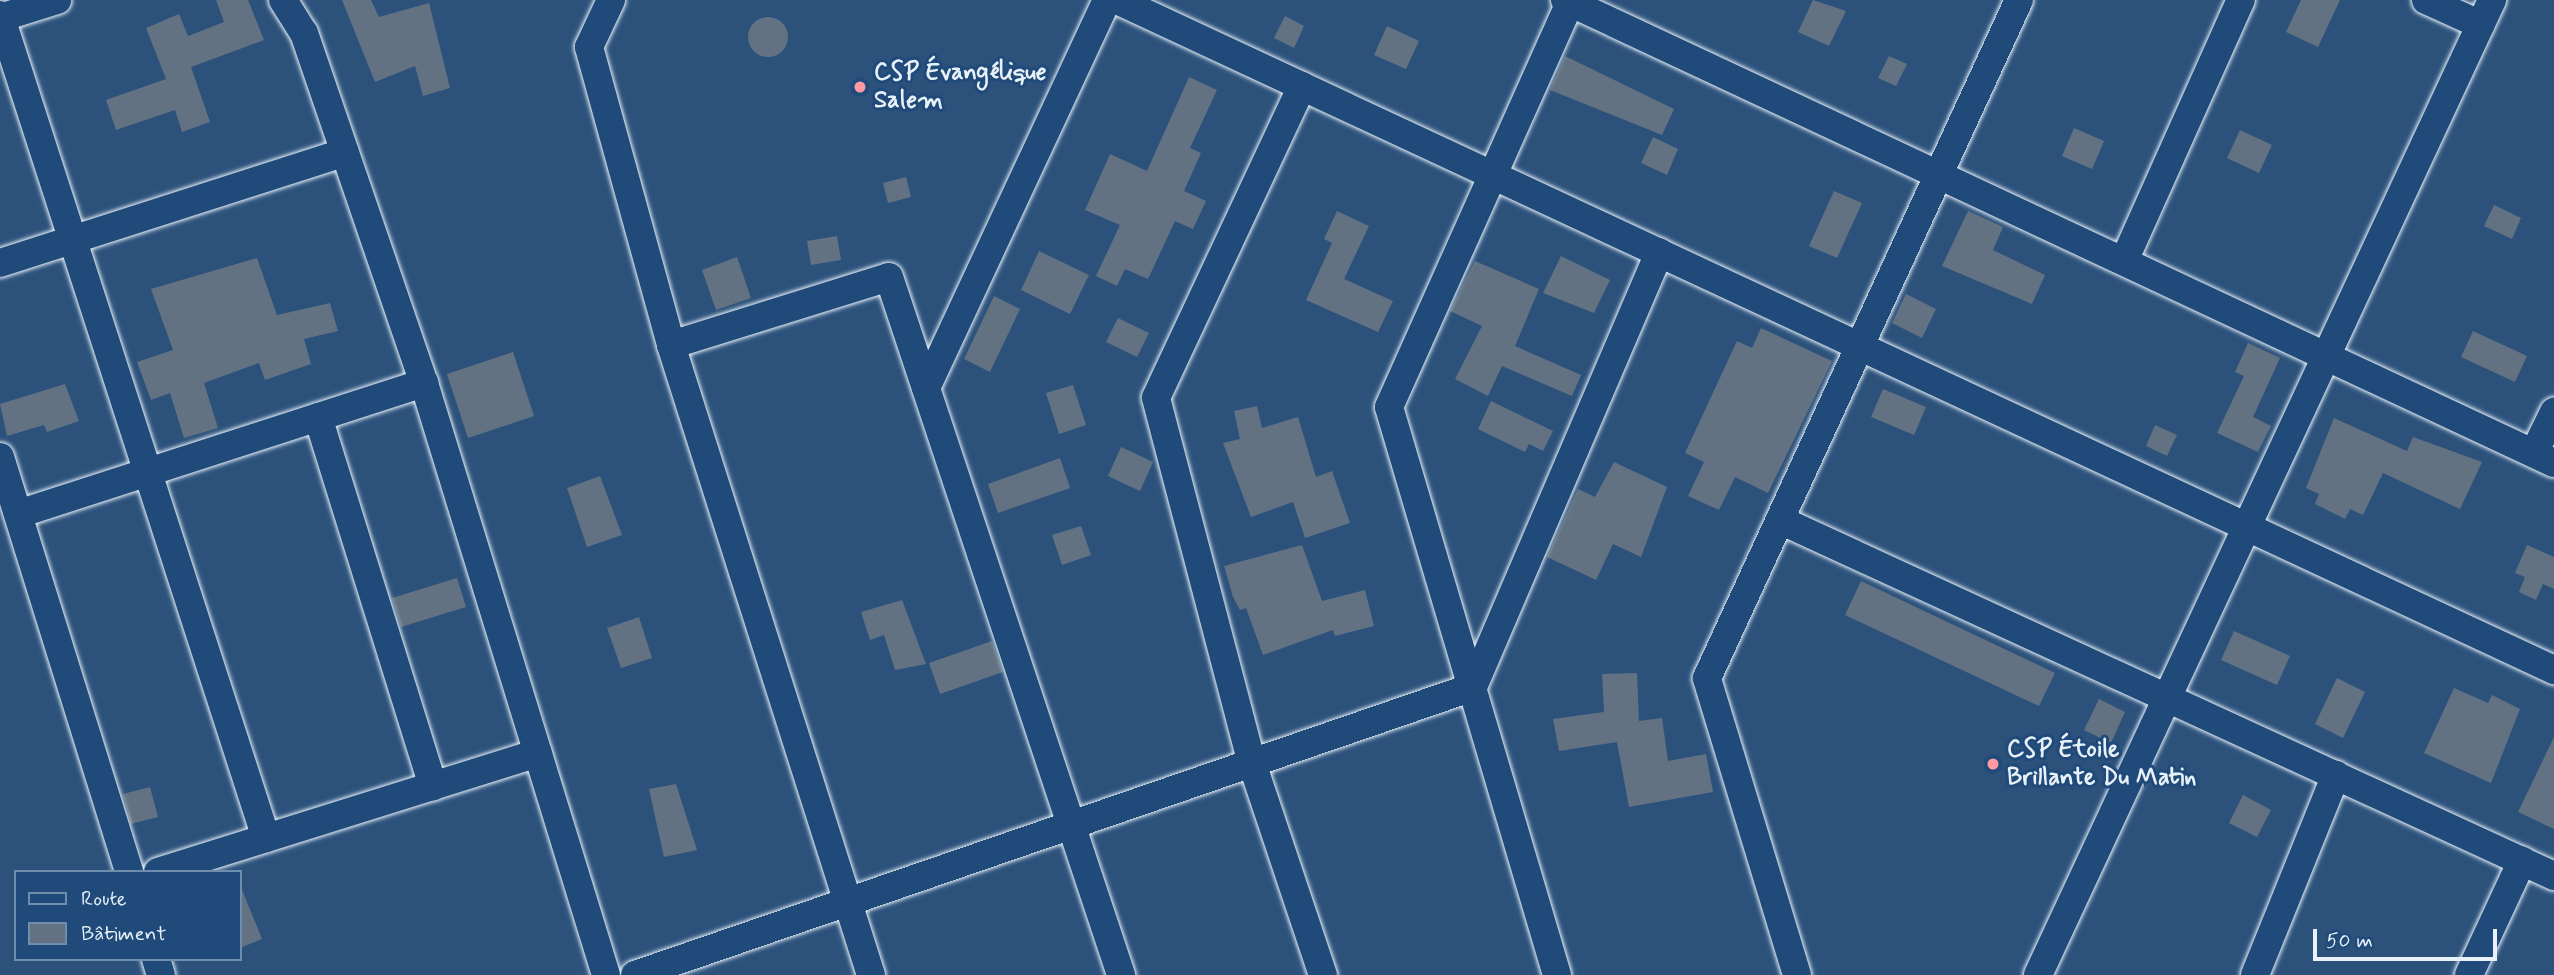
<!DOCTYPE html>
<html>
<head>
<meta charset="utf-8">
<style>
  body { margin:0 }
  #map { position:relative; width:2554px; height:975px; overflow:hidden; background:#2c527c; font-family:Mynerve,sans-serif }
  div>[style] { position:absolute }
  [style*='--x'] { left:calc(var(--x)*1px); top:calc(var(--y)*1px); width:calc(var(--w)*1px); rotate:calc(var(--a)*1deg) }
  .building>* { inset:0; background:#627282 }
  .round { border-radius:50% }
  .roads { filter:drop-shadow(0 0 2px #e8f1f8) drop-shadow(0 0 2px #e8f1f8) }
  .minor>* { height:28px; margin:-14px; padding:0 14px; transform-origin:14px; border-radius:14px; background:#1f4a7a }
  .dots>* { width:19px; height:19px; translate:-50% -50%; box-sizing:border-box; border:4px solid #1f4a7a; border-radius:50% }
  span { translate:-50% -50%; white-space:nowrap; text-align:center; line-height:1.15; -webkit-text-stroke:6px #1f4a7a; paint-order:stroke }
  .poi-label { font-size:24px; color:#e8f1f8; font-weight:700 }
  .left { translate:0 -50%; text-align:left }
  .legend { position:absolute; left:14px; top:870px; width:228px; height:91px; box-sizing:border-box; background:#1f4a7a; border:2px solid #6f8dac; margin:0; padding:9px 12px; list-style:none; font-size:21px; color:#e8f1f8 }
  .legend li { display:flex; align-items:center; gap:14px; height:35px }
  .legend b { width:35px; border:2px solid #6f8dac }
  .scale { position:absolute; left:2313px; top:929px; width:184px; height:32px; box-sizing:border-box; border:4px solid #e8f1f8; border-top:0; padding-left:9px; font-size:21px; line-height:24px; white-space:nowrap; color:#e8f1f8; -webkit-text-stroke:5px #1f4a7a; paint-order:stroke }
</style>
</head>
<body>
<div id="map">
  <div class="building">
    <div style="clip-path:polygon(216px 0,248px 0,264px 40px,191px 67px,210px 122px,182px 132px,175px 110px,116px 130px,106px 100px,166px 79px,146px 28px,179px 14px,188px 36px,224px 22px)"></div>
    <div style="clip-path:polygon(342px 0,371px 0,379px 17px,429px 3px,450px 88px,423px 96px,415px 66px,375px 82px)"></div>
    <div style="clip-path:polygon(1813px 0,1846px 11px,1829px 46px,1798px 32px)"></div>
    <div style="clip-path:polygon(2301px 0,2340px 0,2318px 47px,2286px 32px)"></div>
    <div style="clip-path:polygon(1285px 16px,1304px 26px,1294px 48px,1274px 38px)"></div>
    <div class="round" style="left:748px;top:17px;width:40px;height:40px"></div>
    <div style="clip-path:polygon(1387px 26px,1419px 41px,1406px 69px,1374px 55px)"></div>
    <div style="clip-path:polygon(1565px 56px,1674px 109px,1662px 135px,1550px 90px)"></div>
    <div style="clip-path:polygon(1889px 56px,1907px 64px,1896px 86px,1878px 78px)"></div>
    <div style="clip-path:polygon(1189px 77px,1217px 90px,1190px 148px,1201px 153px,1184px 191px,1206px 201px,1193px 229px,1175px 221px,1148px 279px,1125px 269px,1117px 286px,1096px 276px,1120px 225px,1085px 210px,1110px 154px,1147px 171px)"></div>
    <div style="clip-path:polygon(2074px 128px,2104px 141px,2092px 169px,2062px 156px)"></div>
    <div style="clip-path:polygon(2240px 130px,2272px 145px,2259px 173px,2227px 158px)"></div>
    <div style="clip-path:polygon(1653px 137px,1678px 149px,1667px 175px,1641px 163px)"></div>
    <div style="clip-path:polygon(906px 177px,911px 197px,888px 203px,883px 183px)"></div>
    <div style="clip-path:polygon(1834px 191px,1862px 203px,1837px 258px,1809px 246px)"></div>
    <div style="clip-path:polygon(2494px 205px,2521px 218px,2512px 239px,2484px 226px)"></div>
    <div style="clip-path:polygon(1337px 211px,1369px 226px,1344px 279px,1393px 301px,1378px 332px,1306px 300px,1332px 243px,1324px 239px)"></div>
    <div style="clip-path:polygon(1968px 211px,2003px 227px,1993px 250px,2045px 275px,2032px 304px,1942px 266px)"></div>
    <div style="clip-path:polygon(837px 236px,841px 260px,811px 265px,807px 241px)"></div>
    <div style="clip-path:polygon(1039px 251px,1089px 275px,1070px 314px,1021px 290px)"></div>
    <div style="clip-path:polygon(1561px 256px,1610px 280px,1594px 313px,1543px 293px)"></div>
    <div style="clip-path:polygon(737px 257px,751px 298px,716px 310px,702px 270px)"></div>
    <div style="clip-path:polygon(257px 258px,277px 315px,330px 303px,338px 331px,304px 339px,311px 364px,265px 380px,259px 363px,204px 383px,218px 428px,184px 438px,170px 393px,151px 400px,137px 362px,173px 350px,151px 289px)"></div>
    <div style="clip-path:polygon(1475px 261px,1539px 289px,1515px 346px,1581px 375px,1572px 396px,1502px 366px,1488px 396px,1455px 379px,1482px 326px,1450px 311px)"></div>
    <div style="clip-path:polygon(1906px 294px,1936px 309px,1922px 338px,1892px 323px)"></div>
    <div style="clip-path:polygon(994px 296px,1020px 309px,990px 372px,964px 359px)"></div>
    <div style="clip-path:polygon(1118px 318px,1149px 333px,1137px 357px,1106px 342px)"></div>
    <div style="clip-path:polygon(1761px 328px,1832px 361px,1768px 493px,1735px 477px,1719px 510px,1688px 496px,1704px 462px,1685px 453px,1737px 341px,1752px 348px)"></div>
    <div style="clip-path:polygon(2473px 331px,2527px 356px,2515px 382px,2461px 357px)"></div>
    <div style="clip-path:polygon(2248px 343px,2280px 358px,2253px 417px,2271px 426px,2258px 452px,2217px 433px,2244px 376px,2235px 372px)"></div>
    <div style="clip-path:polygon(513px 352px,534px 416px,468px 438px,447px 374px)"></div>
    <div style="clip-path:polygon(65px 384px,79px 421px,47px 432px,44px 425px,7px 436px,0 404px)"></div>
    <div style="clip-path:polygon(1073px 385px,1086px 425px,1059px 434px,1046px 393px)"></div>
    <div style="clip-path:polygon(1883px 389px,1926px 407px,1914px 435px,1871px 417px)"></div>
    <div style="clip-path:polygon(1491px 401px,1553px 431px,1543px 451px,1529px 444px,1525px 452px,1478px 429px)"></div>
    <div style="clip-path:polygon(1257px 406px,1262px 428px,1298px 417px,1316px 477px,1332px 471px,1350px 523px,1305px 538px,1293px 502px,1251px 517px,1223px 443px,1240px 439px,1234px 411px)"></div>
    <div style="clip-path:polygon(2334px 418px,2407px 451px,2413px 437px,2482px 462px,2460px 509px,2383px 473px,2363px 515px,2350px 509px,2345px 519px,2315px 504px,2319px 494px,2306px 488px)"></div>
    <div style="clip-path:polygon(2155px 425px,2177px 435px,2167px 456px,2146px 446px)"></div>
    <div style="clip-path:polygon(1121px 447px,1153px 462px,1140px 491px,1108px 476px)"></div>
    <div style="clip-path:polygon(1060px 458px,1070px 488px,998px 513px,988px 484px)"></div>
    <div style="clip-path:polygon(1614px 462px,1667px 487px,1641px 557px,1613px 544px,1596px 580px,1547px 557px,1578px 489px,1595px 497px)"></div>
    <div style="clip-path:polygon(600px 476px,622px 535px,587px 547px,567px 488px)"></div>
    <div style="clip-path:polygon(1081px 526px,1091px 555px,1062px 565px,1052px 535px)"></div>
    <div style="clip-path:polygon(1302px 545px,1322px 601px,1365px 590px,1374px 626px,1335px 636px,1333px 630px,1263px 655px,1246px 608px,1240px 610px,1233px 597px,1224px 566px)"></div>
    <div style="clip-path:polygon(2527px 545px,2554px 557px,2554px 589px,2543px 584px,2536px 600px,2519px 592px,2525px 577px,2515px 573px)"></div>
    <div style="clip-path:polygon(457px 578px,466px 607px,401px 627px,392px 598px)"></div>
    <div style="clip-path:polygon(1861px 581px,2055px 673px,2039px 706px,1845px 615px)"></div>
    <div style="clip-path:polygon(902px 600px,926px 664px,895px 670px,884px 635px,870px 640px,861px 612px)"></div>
    <div style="clip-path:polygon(639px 617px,652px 658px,621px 668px,607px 628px)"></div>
    <div style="clip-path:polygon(2234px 631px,2290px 656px,2277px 685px,2221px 660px)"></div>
    <div style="clip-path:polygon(992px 641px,1003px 672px,940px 694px,929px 663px)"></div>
    <div style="clip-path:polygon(1637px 673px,1639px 721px,1662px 718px,1668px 761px,1706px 754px,1713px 792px,1629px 807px,1617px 742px,1559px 751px,1553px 719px,1604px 712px,1602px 674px)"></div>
    <div style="clip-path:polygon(2337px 678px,2365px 692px,2343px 738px,2315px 724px)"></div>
    <div style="clip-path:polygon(2454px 688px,2488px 703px,2492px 695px,2520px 709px,2491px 783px,2424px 753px)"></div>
    <div style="clip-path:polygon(2099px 699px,2125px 712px,2111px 743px,2084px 730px)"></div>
    <div style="clip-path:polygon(2554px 737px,2554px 829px,2518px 812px)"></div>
    <div style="clip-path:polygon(676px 784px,697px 850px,664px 857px,649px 789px)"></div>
    <div style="clip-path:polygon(150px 787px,158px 817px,131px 824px,123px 794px)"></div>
    <div style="clip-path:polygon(2243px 795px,2271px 810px,2257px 837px,2229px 823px)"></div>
    <div style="clip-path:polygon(240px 885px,262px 939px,240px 948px)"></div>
  </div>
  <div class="roads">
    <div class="minor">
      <div style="--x:283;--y:0;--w:39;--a:58"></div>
      <div style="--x:304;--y:33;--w:370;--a:71.1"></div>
      <div style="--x:424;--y:383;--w:619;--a:72.91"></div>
      <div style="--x:611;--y:0;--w:52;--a:115.1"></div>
      <div style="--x:589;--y:47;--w:309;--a:74.6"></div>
      <div style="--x:671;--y:345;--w:661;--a:72.39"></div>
      <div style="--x:1117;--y:0;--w:1586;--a:25"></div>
      <div style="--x:1565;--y:0;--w:1092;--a:25.09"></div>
      <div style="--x:2426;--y:0;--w:60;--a:24.4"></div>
      <div style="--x:0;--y:15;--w:865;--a:72.09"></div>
      <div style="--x:0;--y:18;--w:60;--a:-17.5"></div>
      <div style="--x:1302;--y:86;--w:344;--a:115.1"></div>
      <div style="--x:1156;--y:398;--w:377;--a:75.3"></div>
      <div style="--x:1252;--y:763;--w:224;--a:71.5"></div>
      <div style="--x:2124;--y:261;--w:286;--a:-65.9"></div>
      <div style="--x:0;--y:263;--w:362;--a:-17.8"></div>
      <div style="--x:671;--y:345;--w:228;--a:-17.3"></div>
      <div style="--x:889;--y:277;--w:736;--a:71.61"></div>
      <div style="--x:926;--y:388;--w:428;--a:-65"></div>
      <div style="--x:318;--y:417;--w:387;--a:72.7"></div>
      <div style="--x:2534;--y:453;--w:46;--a:-64"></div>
      <div style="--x:0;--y:457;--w:435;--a:72.7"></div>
      <div style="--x:18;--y:514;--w:427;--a:-17.9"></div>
      <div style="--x:1780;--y:520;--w:852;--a:24.7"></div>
      <div style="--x:158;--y:872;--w:398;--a:-17.4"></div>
      <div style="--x:156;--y:959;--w:17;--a:73"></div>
      <div style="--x:635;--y:975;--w:886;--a:-18.97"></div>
      <div style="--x:1473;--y:687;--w:473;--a:-66.8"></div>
      <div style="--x:1557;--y:975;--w:592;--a:-106.48"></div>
      <div style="--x:1389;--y:407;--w:446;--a:-65.9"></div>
      <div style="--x:1797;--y:975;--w:310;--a:-106.9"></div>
      <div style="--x:1707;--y:678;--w:746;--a:-65.29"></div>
      <div style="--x:2038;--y:975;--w:1076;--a:-65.03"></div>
      <div style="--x:2255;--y:975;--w:216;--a:-68"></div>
      <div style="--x:2469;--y:975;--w:126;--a:-65.1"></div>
    </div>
  </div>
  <div class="dots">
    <div style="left:860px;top:87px;background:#ff9aa2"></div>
    <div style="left:1993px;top:764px;background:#ff9aa2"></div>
  </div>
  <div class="poi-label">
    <span class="left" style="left:874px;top:87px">CSP Évangélique<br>Salem</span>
    <span class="left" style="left:2007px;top:764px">CSP Étoile<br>Brillante Du Matin</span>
  </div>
  <ul class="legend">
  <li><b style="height:9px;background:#1f4a7a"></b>Route</li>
  <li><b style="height:19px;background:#627282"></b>Bâtiment</li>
  </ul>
  <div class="scale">50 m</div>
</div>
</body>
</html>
